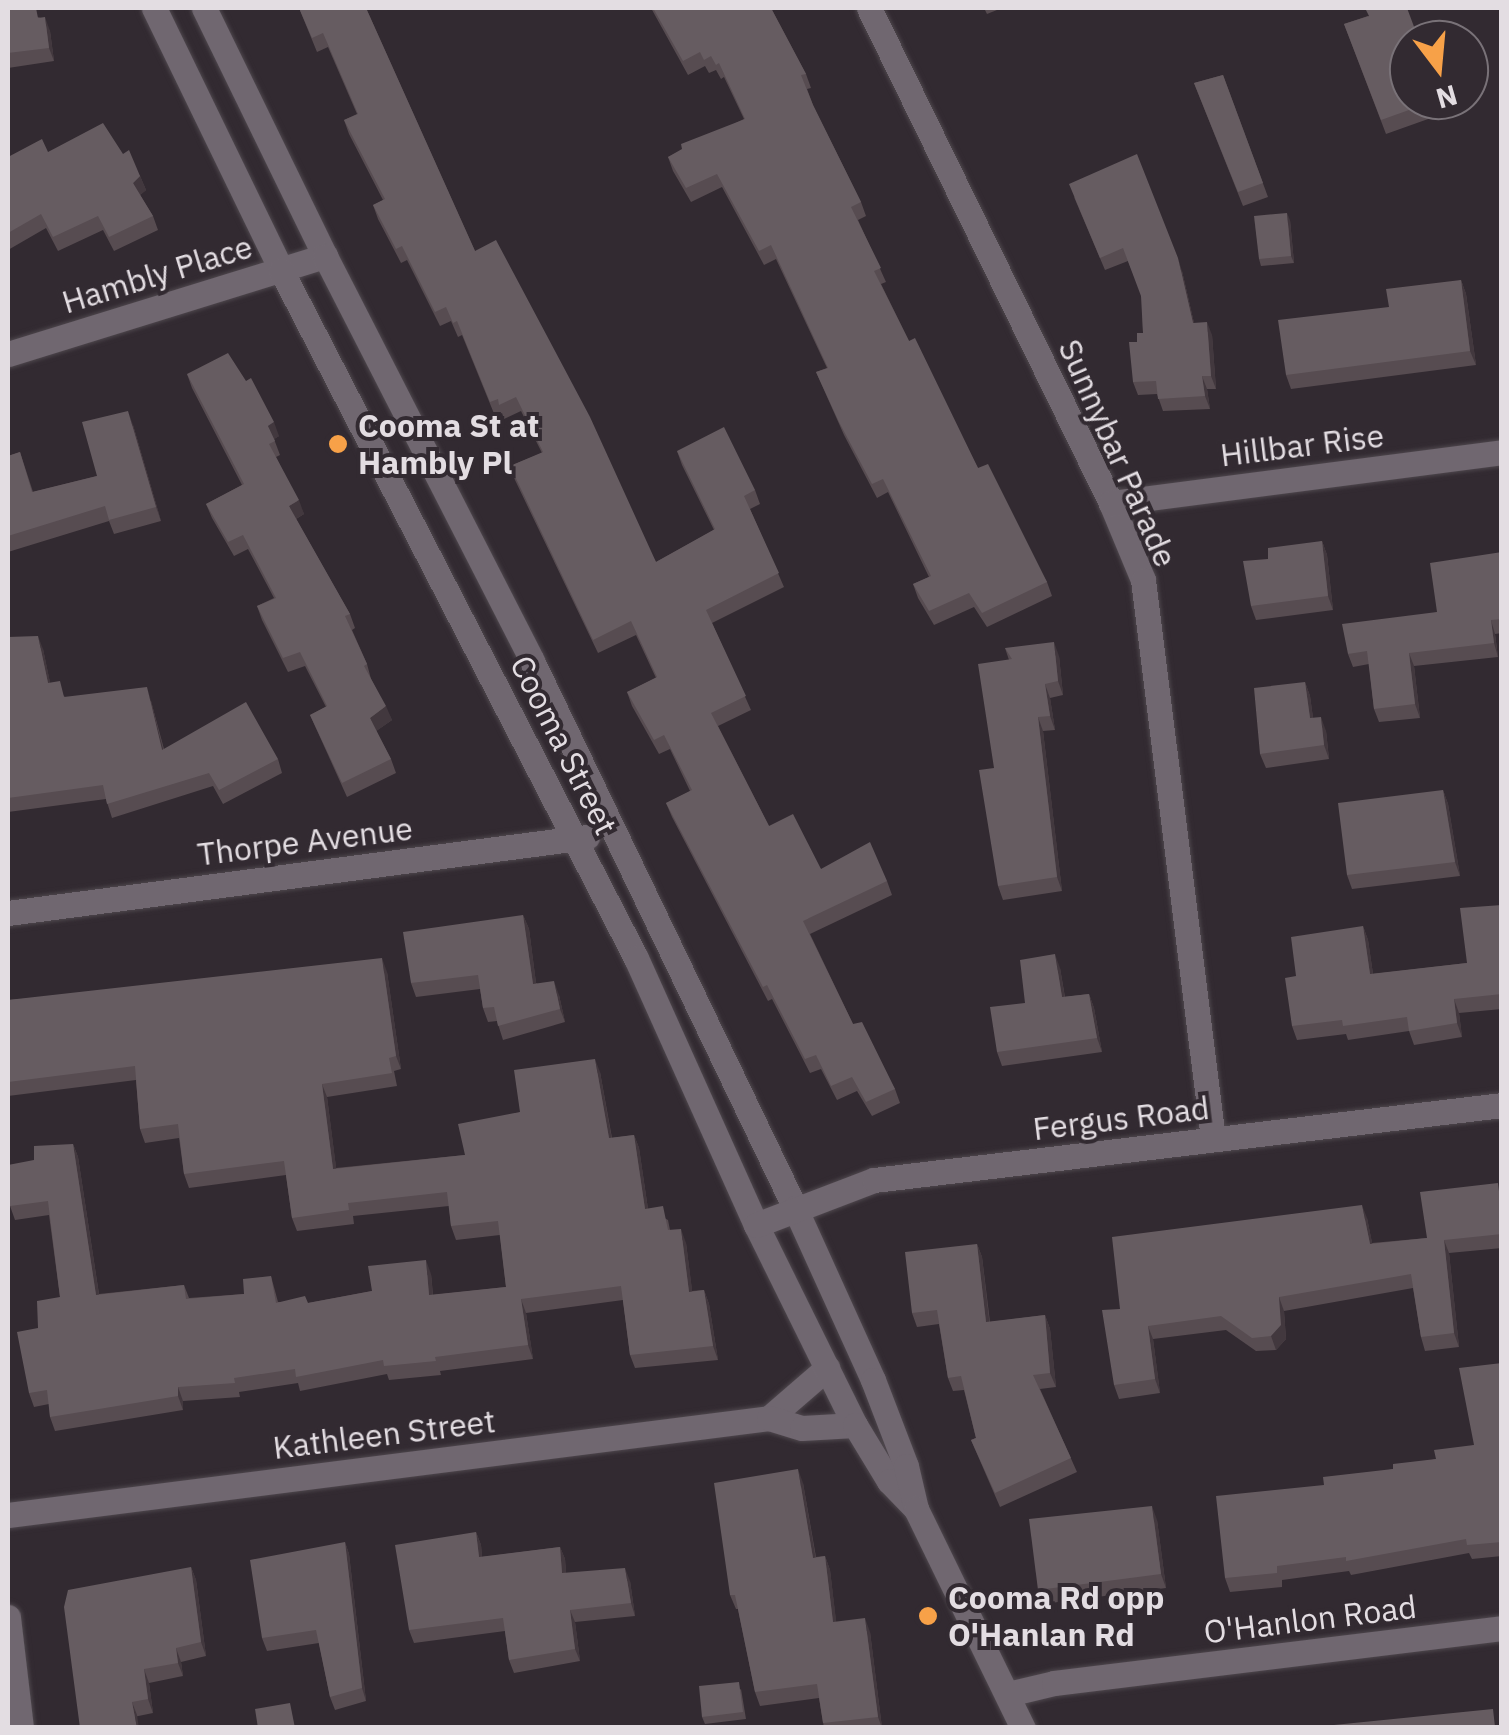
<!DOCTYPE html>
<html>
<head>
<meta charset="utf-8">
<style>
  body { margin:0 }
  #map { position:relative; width:1509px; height:1735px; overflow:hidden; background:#322a31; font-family:"IBM Plex Sans",sans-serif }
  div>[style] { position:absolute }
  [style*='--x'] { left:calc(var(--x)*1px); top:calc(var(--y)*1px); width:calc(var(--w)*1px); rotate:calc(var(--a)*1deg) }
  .roads { filter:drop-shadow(0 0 2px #4e474d) drop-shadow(0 0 2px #4e474d) }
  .street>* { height:25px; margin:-12.5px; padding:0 12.5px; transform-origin:12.5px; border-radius:12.5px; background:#706770 }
  .secondary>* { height:25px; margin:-12.5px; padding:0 12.5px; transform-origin:12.5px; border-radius:12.5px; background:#706770 }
  .wall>* { inset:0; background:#574c51 }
  .shaded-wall>* { inset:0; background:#42383e }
  .building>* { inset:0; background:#665c61 }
  .dots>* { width:28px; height:28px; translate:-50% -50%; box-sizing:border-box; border:5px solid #322a31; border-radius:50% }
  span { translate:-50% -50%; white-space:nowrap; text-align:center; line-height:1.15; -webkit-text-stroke:8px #322a31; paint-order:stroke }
  .street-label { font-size:32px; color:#e3dde2 }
  .poi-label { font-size:32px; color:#e3dde2; font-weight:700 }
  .left { translate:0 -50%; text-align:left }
  .frame { position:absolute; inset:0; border:10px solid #e3dde2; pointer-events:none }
  .north { position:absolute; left:1389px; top:20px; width:100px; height:100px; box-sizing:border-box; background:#322a31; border:2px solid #797278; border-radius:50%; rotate:164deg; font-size:28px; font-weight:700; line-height:40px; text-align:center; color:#e3dde2 }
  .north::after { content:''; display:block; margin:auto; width:35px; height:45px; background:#f7a148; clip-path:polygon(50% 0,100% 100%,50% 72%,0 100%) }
</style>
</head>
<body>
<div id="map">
  <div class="roads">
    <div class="street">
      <div style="--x:869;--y:8;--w:551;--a:63.95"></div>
      <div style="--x:1111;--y:503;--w:83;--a:67.4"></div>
      <div style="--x:1143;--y:580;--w:563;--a:82.86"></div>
      <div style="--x:8;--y:354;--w:332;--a:-17.2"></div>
      <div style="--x:1111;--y:503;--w:394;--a:-7.4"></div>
      <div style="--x:769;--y:1418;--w:77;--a:-40.8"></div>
      <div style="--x:8;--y:1515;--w:767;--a:-7.26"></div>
      <div style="--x:769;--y:1418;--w:34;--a:17"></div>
      <div style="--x:802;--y:1428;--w:53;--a:-3.2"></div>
      <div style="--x:8;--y:1617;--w:112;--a:83.3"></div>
      <div style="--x:1008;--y:1694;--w:47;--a:-13.4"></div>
      <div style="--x:1054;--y:1683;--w:451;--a:-7"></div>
    </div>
    <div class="secondary">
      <div style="--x:154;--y:8;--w:291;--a:64.1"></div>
      <div style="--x:281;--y:270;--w:774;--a:62.71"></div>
      <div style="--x:636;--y:958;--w:293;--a:65.8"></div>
      <div style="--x:756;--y:1225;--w:223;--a:63.7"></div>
      <div style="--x:855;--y:1425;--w:66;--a:58.7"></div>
      <div style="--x:889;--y:1481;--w:39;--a:46"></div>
      <div style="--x:204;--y:8;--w:276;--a:64"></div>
      <div style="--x:325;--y:256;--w:455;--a:62.9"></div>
      <div style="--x:532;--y:661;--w:607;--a:64.32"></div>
      <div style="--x:795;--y:1208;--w:189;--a:65.6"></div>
      <div style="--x:873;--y:1380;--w:92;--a:69"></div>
      <div style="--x:906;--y:1466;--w:44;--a:76.9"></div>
      <div style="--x:916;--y:1509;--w:244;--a:64"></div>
      <div style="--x:8;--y:913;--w:584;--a:-7.48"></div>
      <div style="--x:756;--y:1225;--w:126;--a:-20.9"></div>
      <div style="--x:874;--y:1180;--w:632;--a:-6.81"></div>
    </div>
  </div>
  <div class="wall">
    <div style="clip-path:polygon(8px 8px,41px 18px,50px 31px,54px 61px,8px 68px)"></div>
    <div style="clip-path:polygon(299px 8px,366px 8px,475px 251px,656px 562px,714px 530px,682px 465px,677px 451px,755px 490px,760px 504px,750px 509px,784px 587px,712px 623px,751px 710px,718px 726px,769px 826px,821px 869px,887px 881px,892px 895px,810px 934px,853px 1024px,895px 1089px,900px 1103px,872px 1116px,857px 1091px,837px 1100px,821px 1069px,810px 1073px,772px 999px,768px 1001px,672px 817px,666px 803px,690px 791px,670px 749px,659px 754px,632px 706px,627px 692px,656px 678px,636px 635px,598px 653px,515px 480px,510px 466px,542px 453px,521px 411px,504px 419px,502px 413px,495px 416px,462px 335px,458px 337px,451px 321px,440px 326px,407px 260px,401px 263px,378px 219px,373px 205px,383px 200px,349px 134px,344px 120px,357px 114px,328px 47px,317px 52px)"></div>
    <div style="clip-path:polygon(651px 8px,771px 8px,806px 74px,811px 88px,807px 89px,813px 105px,861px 202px,866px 216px,858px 220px,886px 282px,881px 284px,909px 341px,978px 468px,1047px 582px,1052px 596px,987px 627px,974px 607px,934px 625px,918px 598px,913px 584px,929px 577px,888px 492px,877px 498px,844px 435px,816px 372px,827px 368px,776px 259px,764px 265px,722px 187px,691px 202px,673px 171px,668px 157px,744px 119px,724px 77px,721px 79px,716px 70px,709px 73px,705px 66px,688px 75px)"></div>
    <div style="clip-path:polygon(984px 8px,1002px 8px,987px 14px)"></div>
    <div style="clip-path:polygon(1368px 16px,1409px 100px,1440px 100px,1445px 113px,1386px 134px,1344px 24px)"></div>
    <div style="clip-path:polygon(1223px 75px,1268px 197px,1243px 206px,1194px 83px)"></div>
    <div style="clip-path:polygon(48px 152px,123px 154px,140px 176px,146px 190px,140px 195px,153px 216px,158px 230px,114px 251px,103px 230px,58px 251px,46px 228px,8px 250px,8px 157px)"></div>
    <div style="clip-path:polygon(1074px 197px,1182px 271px,1194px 323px,1212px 335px,1216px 389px,1207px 389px,1210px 409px,1163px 411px,1157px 394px,1138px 395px,1133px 382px,1137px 342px,1143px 333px,1142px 296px,1128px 261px,1105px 270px)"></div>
    <div style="clip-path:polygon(1290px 220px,1294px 263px,1261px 266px,1259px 259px)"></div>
    <div style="clip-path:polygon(1461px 280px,1466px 294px,1476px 365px,1291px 389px,1286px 375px,1389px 307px)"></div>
    <div style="clip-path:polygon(187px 374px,279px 436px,274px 439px,280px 455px,276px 457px,304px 514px,296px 519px,350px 614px,355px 628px,352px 630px,367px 664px,371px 679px,392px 720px,376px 731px,391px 759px,396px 773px,347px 797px,310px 715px,326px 707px,305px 666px,288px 672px,262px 620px,257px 606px,274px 598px,248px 549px,234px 556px,212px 518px,206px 504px,242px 485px,192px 388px)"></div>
    <div style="clip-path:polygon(133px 425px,161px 521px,114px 534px,109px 521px,8px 552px,8px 456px,20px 452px,33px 492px,97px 476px)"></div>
    <div style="clip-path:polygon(1322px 541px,1327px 555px,1333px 610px,1256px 620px,1251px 606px,1268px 559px)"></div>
    <div style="clip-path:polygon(1502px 552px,1502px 633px,1495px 634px,1498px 657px,1414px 666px,1420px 718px,1379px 722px,1374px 709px,1369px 664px,1353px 667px,1348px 654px,1437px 612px)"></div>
    <div style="clip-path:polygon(8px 637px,43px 649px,50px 683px,65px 697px,151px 701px,164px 749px,278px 759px,282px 773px,223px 804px,213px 786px,112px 818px,106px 799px,8px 812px)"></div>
    <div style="clip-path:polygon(1005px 648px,1059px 656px,1063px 695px,1050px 698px,1055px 730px,1043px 731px,1062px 891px,1003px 900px,998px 886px,994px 768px,1009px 660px)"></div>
    <div style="clip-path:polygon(1305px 682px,1310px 696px,1313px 718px,1326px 731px,1329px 759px,1266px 768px,1260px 754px)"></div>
    <div style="clip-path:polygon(1443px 790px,1448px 804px,1460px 876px,1352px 889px,1347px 875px)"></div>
    <div style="clip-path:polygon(1502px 905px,1502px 1009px,1459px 1013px,1462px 1037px,1414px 1045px,1409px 1031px,1348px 1040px,1346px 1034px,1297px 1040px,1292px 1026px,1296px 976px,1363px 926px,1368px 940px,1373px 974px,1467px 963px)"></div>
    <div style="clip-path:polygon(523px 915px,529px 929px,536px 983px,559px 995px,565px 1022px,503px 1040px,497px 1021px,488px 1022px,483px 1008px,480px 989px,416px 997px,411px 983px)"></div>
    <div style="clip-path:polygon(1060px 968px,1065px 997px,1089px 994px,1094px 1008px,1102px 1052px,1002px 1066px,997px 1052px,1025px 1003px)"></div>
    <div style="clip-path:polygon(387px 972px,401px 1069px,394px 1071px,397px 1086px,327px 1097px,336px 1168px,465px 1155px,520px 1112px,600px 1072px,612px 1138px,634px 1135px,639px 1148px,648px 1209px,668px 1220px,670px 1230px,686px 1243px,692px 1291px,704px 1290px,709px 1304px,718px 1360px,635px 1368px,630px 1355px,623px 1300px,526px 1313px,533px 1359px,440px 1371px,441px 1375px,389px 1380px,387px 1374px,300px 1391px,298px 1383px,239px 1392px,240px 1397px,183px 1401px,183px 1410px,55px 1431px,50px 1417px,49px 1404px,34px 1407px,29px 1393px,38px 1328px,60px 1297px,49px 1215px,15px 1220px,10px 1206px,34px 1160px,73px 1144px,78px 1157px,99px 1294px,184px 1285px,189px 1298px,244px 1294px,271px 1276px,278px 1302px,308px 1303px,372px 1291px,431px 1274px,433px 1295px,506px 1287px,500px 1235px,456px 1240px,451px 1226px,449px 1206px,353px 1216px,354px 1224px,297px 1231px,292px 1218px,286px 1175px,189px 1188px,184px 1174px,179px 1138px,145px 1143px,140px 1129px,136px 1080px,8px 1096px,8px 1000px)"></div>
    <div style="clip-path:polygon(1502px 1193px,1502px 1248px,1449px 1253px,1459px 1347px,1425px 1351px,1421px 1337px,1413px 1288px,1284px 1311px,1286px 1339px,1276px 1350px,1256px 1351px,1226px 1330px,1153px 1339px,1160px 1393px,1119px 1399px,1114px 1385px,1120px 1309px,1367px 1218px,1372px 1243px,1427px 1238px)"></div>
    <div style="clip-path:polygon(977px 1244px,982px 1257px,990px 1322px,1045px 1315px,1050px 1329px,1056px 1387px,1040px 1389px,1077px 1472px,1000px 1507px,971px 1440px,976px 1438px,964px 1390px,953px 1391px,948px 1378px,939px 1324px,917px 1327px,912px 1313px)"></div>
    <div style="clip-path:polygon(1502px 1363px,1502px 1556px,1472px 1559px,1469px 1553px,1351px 1575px,1349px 1571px,1282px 1580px,1282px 1587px,1230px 1592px,1225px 1578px,1324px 1485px,1436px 1459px,1474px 1445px)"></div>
    <div style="clip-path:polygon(803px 1483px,816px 1557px,825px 1556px,830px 1570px,836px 1622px,870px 1632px,882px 1728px,824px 1728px,819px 1698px,760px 1706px,755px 1692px,738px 1609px,736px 1609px,730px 1595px)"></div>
    <div style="clip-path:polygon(1157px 1520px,1166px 1588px,1043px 1604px,1038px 1590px)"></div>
    <div style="clip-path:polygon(476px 1532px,481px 1545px,482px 1557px,560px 1547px,565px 1559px,566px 1573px,630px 1581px,635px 1616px,575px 1622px,580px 1661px,514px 1673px,509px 1660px,505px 1631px,414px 1643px,409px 1630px)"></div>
    <div style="clip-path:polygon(345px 1542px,349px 1554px,366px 1701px,335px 1710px,330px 1697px,319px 1643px,267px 1651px,262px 1638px)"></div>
    <div style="clip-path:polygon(191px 1567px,196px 1580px,206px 1656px,181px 1662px,183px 1676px,149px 1683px,153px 1713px,80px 1728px)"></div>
    <div style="clip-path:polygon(741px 1689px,746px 1719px,705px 1724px,702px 1717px)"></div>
  </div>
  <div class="shaded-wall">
    <div style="clip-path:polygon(45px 17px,50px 31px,54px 61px,49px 48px)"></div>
    <div style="clip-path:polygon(140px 176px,146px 190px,138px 197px,133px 183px)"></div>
    <div style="clip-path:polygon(1287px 213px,1290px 220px,1294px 263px,1291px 256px)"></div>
    <div style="clip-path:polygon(1178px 258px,1182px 271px,1197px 336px,1193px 323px)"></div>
    <div style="clip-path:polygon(1461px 280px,1466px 294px,1476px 365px,1470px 351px)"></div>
    <div style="clip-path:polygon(1207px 322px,1212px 335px,1216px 389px,1211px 376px)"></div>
    <div style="clip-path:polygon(1202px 376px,1207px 389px,1210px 409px,1205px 396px)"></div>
    <div style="clip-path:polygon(128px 411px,133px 425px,161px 521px,156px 507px)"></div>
    <div style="clip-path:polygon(274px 422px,279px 436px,273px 440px,268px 426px)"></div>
    <div style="clip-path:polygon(299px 500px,304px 514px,294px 520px,289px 506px)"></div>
    <div style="clip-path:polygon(1322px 541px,1327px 555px,1333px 610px,1328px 596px)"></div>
    <div style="clip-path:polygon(1491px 620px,1495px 634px,1498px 657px,1494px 643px)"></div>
    <div style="clip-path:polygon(38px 636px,43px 649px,53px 696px,48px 683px)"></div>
    <div style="clip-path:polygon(1054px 642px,1059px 656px,1063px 695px,1058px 681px)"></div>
    <div style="clip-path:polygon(1409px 653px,1414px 666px,1420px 718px,1415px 704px)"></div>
    <div style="clip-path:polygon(1305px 682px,1310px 696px,1315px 732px,1310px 718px)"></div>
    <div style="clip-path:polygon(1045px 684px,1050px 698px,1055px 730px,1050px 716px)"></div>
    <div style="clip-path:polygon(147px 687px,151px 701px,167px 764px,162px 750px)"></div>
    <div style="clip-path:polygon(386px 706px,392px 720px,375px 732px,370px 718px)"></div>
    <div style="clip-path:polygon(1038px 717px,1043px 731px,1062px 891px,1057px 877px)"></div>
    <div style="clip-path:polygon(1321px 717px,1326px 731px,1329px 759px,1324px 745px)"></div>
    <div style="clip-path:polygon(1443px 790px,1448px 804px,1460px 876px,1455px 862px)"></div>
    <div style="clip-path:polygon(523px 915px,529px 929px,538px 998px,533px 984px)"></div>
    <div style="clip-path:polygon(1363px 926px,1368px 940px,1375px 988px,1370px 974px)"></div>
    <div style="clip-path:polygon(1055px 954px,1060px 968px,1067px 1011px,1062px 997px)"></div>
    <div style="clip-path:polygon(382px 958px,387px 972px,401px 1069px,396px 1056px)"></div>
    <div style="clip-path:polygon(554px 981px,559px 995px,565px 1022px,560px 1009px)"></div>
    <div style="clip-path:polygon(1089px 994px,1094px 1008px,1102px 1052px,1097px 1038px)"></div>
    <div style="clip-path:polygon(1454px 999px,1459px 1013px,1462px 1037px,1457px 1023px)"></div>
    <div style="clip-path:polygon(595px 1059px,600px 1072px,614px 1152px,609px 1138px)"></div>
    <div style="clip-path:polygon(322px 1084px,327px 1097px,338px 1182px,333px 1169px)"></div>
    <div style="clip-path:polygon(634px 1135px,639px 1148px,650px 1223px,645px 1209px)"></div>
    <div style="clip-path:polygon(73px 1144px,78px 1157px,101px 1308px,96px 1295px)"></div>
    <div style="clip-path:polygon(1362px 1205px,1367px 1218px,1375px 1257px,1370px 1244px)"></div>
    <div style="clip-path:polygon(681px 1229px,686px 1243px,694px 1305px,689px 1292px)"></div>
    <div style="clip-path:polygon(1444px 1240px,1449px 1253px,1459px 1347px,1454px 1333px)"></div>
    <div style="clip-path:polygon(977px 1244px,982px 1257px,991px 1336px,986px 1322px)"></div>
    <div style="clip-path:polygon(426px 1260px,431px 1274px,434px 1309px,429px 1295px)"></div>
    <div style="clip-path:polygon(704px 1290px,709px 1304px,718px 1360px,713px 1346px)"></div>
    <div style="clip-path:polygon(1279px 1297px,1284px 1311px,1286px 1339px,1276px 1350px,1271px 1336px)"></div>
    <div style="clip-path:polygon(521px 1299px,526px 1313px,533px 1359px,528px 1345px)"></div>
    <div style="clip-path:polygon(1045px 1315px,1050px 1329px,1056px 1387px,1050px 1373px)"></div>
    <div style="clip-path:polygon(1148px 1326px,1153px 1339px,1160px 1393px,1155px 1379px)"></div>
    <div style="clip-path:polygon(178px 1387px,183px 1401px,183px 1410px,178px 1396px)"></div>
    <div style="clip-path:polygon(798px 1469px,803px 1483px,818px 1572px,813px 1558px)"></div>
    <div style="clip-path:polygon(1152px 1506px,1157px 1520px,1166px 1588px,1161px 1574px)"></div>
    <div style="clip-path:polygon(476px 1532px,481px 1545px,483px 1570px,479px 1557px)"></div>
    <div style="clip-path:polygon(345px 1542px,349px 1554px,366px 1701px,362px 1688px)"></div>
    <div style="clip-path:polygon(560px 1547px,565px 1559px,567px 1586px,562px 1573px)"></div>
    <div style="clip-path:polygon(825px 1556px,830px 1570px,838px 1636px,833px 1622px)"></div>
    <div style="clip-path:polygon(191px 1567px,196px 1580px,206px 1656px,201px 1642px)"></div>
    <div style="clip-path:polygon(625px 1568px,630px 1581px,635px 1616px,631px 1603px)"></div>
    <div style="clip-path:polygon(570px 1610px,575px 1622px,580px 1661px,575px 1649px)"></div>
    <div style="clip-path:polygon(865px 1618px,870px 1632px,882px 1728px,878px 1717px)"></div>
    <div style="clip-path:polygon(176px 1648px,181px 1662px,183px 1676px,178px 1663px)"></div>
    <div style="clip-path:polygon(144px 1669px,149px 1683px,153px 1713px,148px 1699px)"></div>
    <div style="clip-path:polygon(132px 1702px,137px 1715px,139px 1728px,137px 1728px)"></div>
  </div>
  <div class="building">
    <div style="clip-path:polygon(8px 8px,36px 8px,38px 18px,45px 17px,49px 48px,8px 53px)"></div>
    <div style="clip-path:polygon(299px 8px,366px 8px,475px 251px,496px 240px,590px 417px,656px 562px,715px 529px,677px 451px,724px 427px,755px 490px,744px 496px,779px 573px,706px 610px,746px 696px,711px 713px,769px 826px,793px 814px,821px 869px,870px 842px,887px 881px,803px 921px,853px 1024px,862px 1022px,895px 1089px,866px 1102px,852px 1077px,831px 1086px,816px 1055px,805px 1059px,767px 985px,763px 987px,666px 803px,692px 790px,664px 735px,654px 740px,627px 692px,657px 677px,631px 621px,593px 640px,510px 466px,543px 452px,516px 397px,499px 405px,498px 399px,490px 402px,457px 321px,453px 323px,446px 307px,435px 312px,402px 246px,396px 249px,373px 205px,385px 199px,344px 120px,358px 114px,323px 33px,312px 38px)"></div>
    <div style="clip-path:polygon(653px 8px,771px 8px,806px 74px,801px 75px,813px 105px,861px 202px,851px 207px,881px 268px,874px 271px,909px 341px,915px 338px,978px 468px,988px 464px,1047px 582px,982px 613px,969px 593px,929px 611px,913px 584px,931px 576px,883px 479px,872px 484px,839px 422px,816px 372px,828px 368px,771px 245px,759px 251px,717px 174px,686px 188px,668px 157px,682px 149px,681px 144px,745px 119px,719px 63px,716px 65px,711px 56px,704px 60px,700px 52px,683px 61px)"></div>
    <div style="clip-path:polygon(1365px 8px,1407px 8px,1419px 40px,1409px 40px,1409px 100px,1437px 100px,1381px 120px,1344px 24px,1369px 16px)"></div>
    <div style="clip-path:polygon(1223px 75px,1263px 183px,1238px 192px,1194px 83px)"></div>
    <div style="clip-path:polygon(103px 123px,123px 154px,129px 150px,140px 176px,133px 183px,153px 216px,109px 237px,98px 216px,53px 237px,41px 214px,8px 233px,8px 157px,42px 139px,48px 152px)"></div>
    <div style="clip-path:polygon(1137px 154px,1178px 258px,1193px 323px,1207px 322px,1211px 376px,1202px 376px,1205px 396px,1158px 399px,1156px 381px,1133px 382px,1129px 342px,1137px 342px,1137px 333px,1143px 333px,1141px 296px,1123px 248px,1100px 258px,1069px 184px)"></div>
    <div style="clip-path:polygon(1287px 213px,1291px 256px,1259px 259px,1254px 216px)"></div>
    <div style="clip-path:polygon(1461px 280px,1470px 351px,1286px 375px,1278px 320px,1389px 307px,1386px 289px)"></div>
    <div style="clip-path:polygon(228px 353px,246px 381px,251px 378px,274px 422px,268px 426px,275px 441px,269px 444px,299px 500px,289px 506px,350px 614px,345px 616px,367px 664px,364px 666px,386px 706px,370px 718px,391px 759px,342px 783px,310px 715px,327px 706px,300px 652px,283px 658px,257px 606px,276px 598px,243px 535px,228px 542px,206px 504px,244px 484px,187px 374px)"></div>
    <div style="clip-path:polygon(128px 411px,156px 507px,109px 520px,105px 506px,8px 536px,8px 456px,20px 452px,32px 492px,97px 476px,82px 422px)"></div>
    <div style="clip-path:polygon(1322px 541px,1328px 596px,1251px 606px,1243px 561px,1268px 559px,1268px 548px)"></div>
    <div style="clip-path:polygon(1502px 552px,1502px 619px,1491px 620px,1494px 643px,1409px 653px,1415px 704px,1374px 709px,1367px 651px,1348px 654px,1342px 624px,1437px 612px,1430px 563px)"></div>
    <div style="clip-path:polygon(38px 636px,48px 683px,60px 681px,64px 697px,147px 687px,162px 750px,246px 702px,278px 759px,219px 790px,209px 773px,107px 804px,103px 785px,8px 798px,8px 637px)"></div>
    <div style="clip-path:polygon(1054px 642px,1058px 681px,1045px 684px,1050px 716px,1038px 717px,1057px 877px,998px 886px,979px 770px,994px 768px,978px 664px,1012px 659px,1005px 648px)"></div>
    <div style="clip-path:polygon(1305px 682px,1310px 718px,1321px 717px,1324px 745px,1260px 754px,1254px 688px)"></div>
    <div style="clip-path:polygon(1443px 790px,1455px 862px,1347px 875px,1338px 803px)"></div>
    <div style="clip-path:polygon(1502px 905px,1502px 994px,1454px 999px,1457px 1023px,1409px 1031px,1407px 1017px,1343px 1026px,1342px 1020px,1292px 1026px,1285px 978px,1296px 976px,1291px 937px,1363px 926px,1370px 974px,1467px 963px,1460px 908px)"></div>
    <div style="clip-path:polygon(523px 915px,533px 984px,554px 981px,560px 1009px,498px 1026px,494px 1007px,483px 1008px,478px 975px,411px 983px,403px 932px)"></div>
    <div style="clip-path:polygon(1055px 954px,1062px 997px,1089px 994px,1097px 1038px,997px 1052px,990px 1007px,1025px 1003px,1020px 960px)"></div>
    <div style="clip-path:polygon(382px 958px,396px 1056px,389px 1058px,392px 1073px,322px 1084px,333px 1169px,465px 1155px,458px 1124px,520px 1112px,514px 1070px,595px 1059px,609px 1138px,634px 1135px,645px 1209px,663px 1206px,668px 1230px,681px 1229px,689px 1292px,704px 1290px,713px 1346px,630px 1355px,621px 1286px,521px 1299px,528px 1345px,435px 1357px,436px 1361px,384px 1366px,383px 1360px,296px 1377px,295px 1369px,234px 1378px,235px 1383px,178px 1387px,178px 1396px,50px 1417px,47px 1390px,29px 1393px,17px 1332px,38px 1328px,37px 1301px,60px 1297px,48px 1201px,10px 1206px,8px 1188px,8px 1165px,34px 1160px,34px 1146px,73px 1144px,96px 1295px,184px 1285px,186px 1299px,244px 1294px,243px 1279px,271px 1276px,276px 1303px,305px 1296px,308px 1303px,372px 1291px,368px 1266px,426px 1260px,429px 1295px,506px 1287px,498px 1221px,451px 1226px,447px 1192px,348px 1203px,349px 1210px,292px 1218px,284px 1161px,184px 1174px,178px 1124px,140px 1129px,135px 1066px,8px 1082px,8px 1000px)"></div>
    <div style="clip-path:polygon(1498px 1183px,1502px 1216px,1502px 1234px,1444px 1240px,1454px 1333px,1421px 1337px,1411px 1274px,1279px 1297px,1281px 1325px,1271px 1336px,1252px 1338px,1221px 1316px,1148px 1326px,1155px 1379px,1114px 1385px,1102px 1310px,1120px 1309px,1112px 1237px,1362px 1205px,1370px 1244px,1427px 1238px,1420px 1192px)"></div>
    <div style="clip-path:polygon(977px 1244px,986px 1322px,1045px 1315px,1050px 1373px,1033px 1375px,1071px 1458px,995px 1493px,971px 1440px,976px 1438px,961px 1376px,948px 1378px,937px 1310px,912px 1313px,905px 1252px)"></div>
    <div style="clip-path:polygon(1502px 1363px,1502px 1542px,1467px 1545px,1466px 1539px,1346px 1561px,1346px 1557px,1277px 1566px,1277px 1573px,1225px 1578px,1216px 1496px,1324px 1485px,1323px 1477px,1393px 1469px,1393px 1464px,1436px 1459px,1434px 1450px,1474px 1445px,1459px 1368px)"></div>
    <div style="clip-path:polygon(798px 1469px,813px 1558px,825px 1556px,833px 1622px,865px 1618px,878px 1717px,823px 1723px,817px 1684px,755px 1692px,735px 1595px,730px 1595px,714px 1483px)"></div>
    <div style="clip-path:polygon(1152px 1506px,1161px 1574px,1038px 1590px,1029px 1519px)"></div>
    <div style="clip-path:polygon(476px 1532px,479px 1557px,560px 1547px,562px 1573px,625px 1568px,631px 1603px,570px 1610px,575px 1649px,509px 1660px,503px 1618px,409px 1630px,395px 1545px)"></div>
    <div style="clip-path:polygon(345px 1542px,362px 1688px,330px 1697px,316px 1630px,262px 1638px,250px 1560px)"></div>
    <div style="clip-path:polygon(191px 1567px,201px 1642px,176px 1648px,178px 1663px,144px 1669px,148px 1699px,132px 1702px,137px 1728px,80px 1728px,64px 1607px,68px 1590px)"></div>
    <div style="clip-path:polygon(739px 1682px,743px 1712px,702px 1717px,699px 1686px)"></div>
    <div style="clip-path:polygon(290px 1703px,295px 1728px,258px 1728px,255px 1709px)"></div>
    <div style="clip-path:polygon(1493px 1709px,1495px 1727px,1502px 1726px,1502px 1728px,1304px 1728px)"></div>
  </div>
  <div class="dots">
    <div style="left:338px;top:444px;background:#f7a148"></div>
    <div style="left:928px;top:1616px;background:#f7a148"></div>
  </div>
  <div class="street-label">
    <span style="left:157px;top:274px;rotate:-17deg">Hambly Place</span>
    <span style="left:1302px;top:445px;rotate:-7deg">Hillbar Rise</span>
    <span style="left:1118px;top:453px;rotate:66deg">Sunnybar Parade</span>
    <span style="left:564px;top:745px;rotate:63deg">Cooma Street</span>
    <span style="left:305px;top:841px;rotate:-7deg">Thorpe Avenue</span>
    <span style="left:1121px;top:1118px;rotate:-7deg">Fergus Road</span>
    <span style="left:384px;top:1434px;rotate:-7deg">Kathleen Street</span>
    <span style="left:1310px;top:1619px;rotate:-7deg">O'Hanlon Road</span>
  </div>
  <div class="poi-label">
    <span class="left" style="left:358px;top:444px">Cooma St at<br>Hambly Pl</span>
    <span class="left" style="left:948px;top:1616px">Cooma Rd opp<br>O'Hanlan Rd</span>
  </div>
  <div class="frame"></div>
  <div class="north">N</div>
</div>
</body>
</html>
